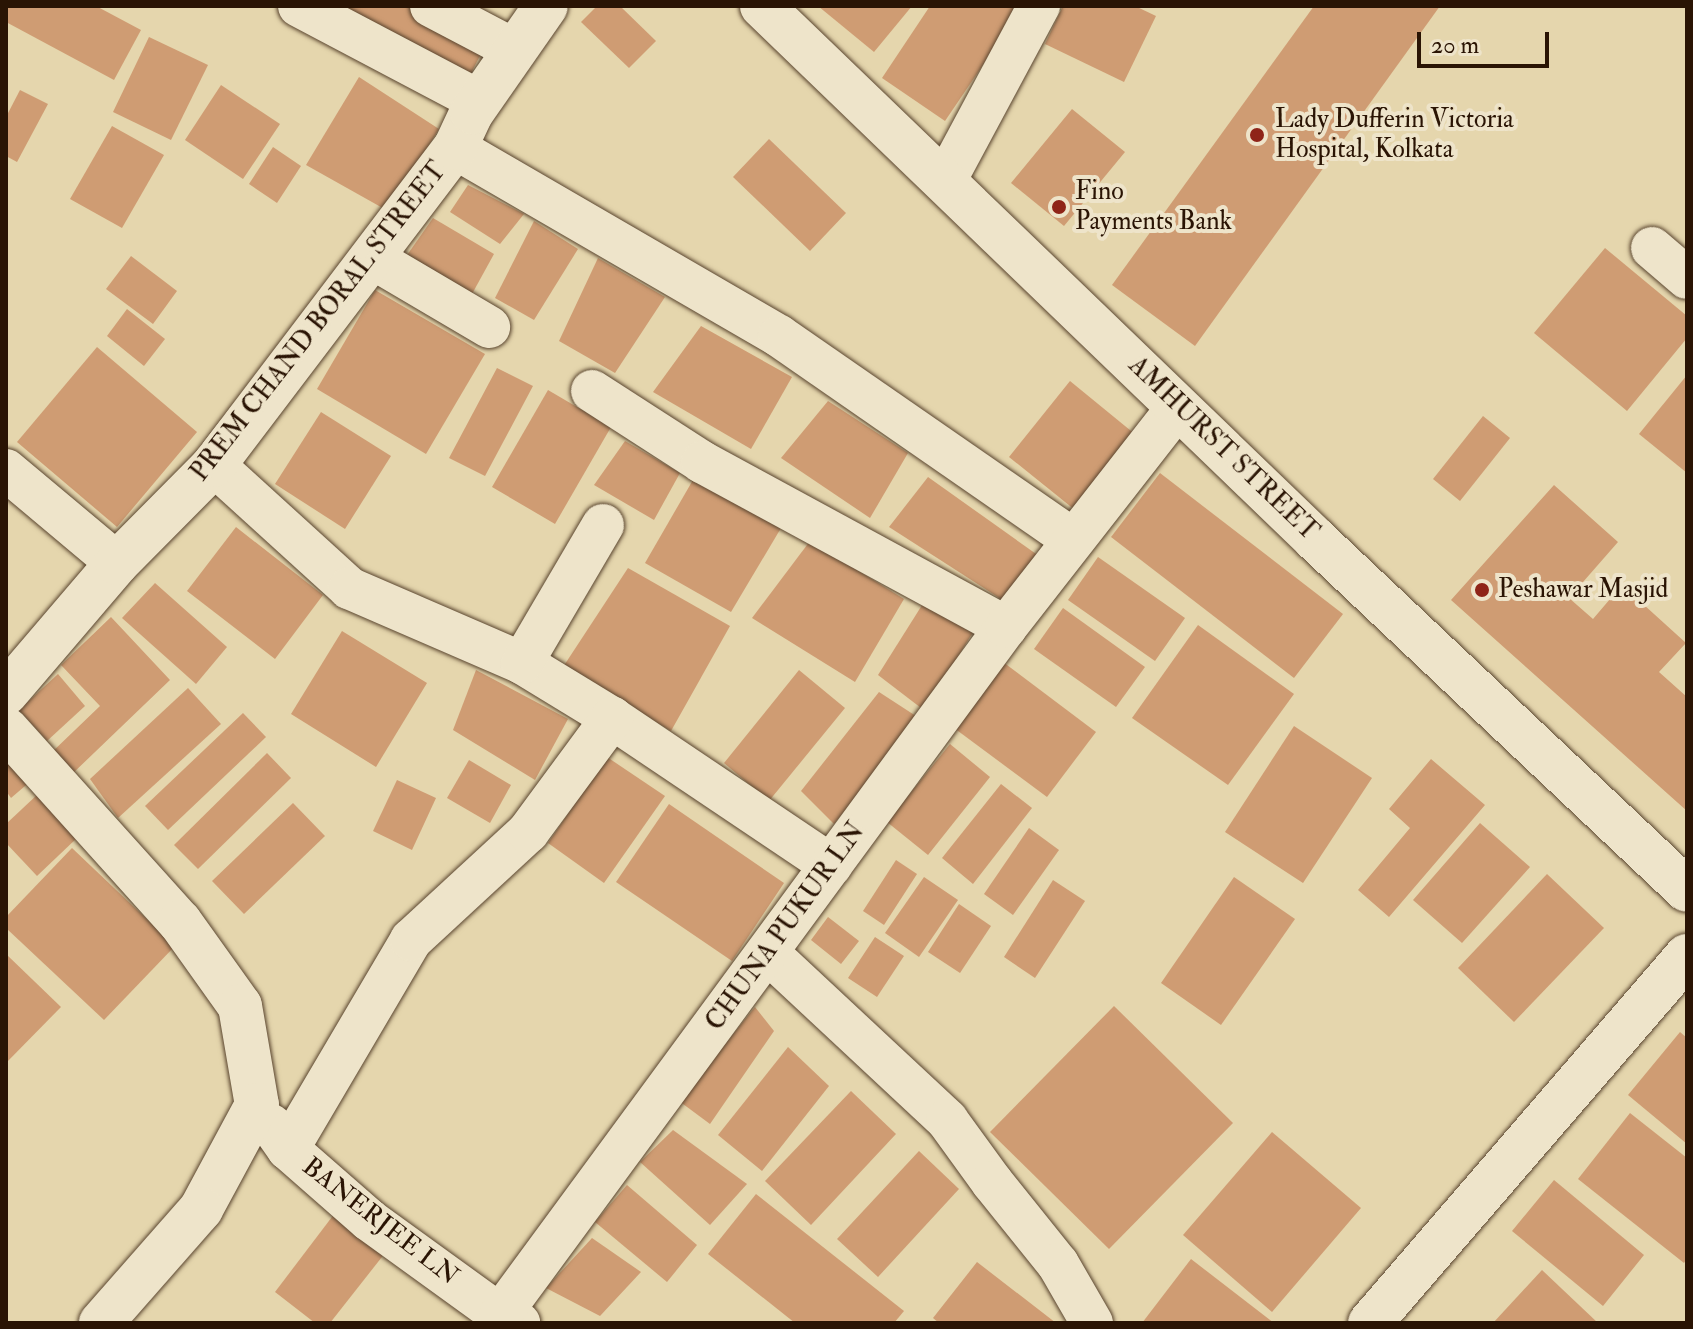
<!DOCTYPE html>
<html>
<head>
<meta charset="utf-8">
<style>
  body { margin:0 }
  #map { position:relative; width:1693px; height:1329px; overflow:hidden; background:#e5d6ad; font-family:"IM FELL Double Pica",serif }
  div>[style] { position:absolute }
  [style*='--x'] { left:calc(var(--x)*1px); top:calc(var(--y)*1px); width:calc(var(--w)*1px); rotate:calc(var(--a)*1deg) }
  .building>* { inset:0; background:#cf9c73 }
  .roads { filter:drop-shadow(0 0 2px #59442e) drop-shadow(0 0 2px #59442e) }
  .minor>* { height:42px; margin:-21px; padding:0 21px; transform-origin:21px; border-radius:21px; background:#eee4ca }
  .tertiary>* { height:44px; margin:-22px; padding:0 22px; transform-origin:22px; border-radius:22px; background:#eee4ca }
  .secondary>* { height:44px; margin:-22px; padding:0 22px; transform-origin:22px; border-radius:22px; background:#eee4ca }
  .dots>* { width:22px; height:22px; translate:-50% -50%; box-sizing:border-box; border:4px solid #eee4ca; border-radius:50% }
  span { translate:-50% -50%; white-space:nowrap; text-align:center; line-height:1.15; -webkit-text-stroke:8px #eee4ca; paint-order:stroke }
  .poi-label { font-size:26px; color:#2a1404 }
  .left { translate:0 -50%; text-align:left }
  .street-label { font-size:26px; color:#2a1404 }
  .frame { position:absolute; inset:0; border:8px solid #2a1404; pointer-events:none }
  .scale { position:absolute; left:1417px; top:32px; width:132px; height:36px; box-sizing:border-box; border:4px solid #2a1404; border-top:0; padding-left:10px; font-size:24px; line-height:28px; white-space:nowrap; color:#2a1404; -webkit-text-stroke:6px #eee4ca; paint-order:stroke }
</style>
</head>
<body>
<div id="map">
  <div class="building">
    <div style="clip-path:polygon(6px 6px,96px 6px,141px 30px,114px 80px,6px 22px)"></div>
    <div style="clip-path:polygon(329px 6px,407px 6px,484px 48px,469px 77px)"></div>
    <div style="clip-path:polygon(597px 6px,620px 6px,656px 41px,629px 68px,581px 22px)"></div>
    <div style="clip-path:polygon(818px 6px,912px 6px,874px 52px)"></div>
    <div style="clip-path:polygon(930px 6px,1023px 6px,945px 121px,882px 78px)"></div>
    <div style="clip-path:polygon(1063px 6px,1135px 6px,1156px 16px,1124px 82px,1045px 44px)"></div>
    <div style="clip-path:polygon(1314px 6px,1440px 6px,1195px 346px,1112px 285px)"></div>
    <div style="clip-path:polygon(149px 37px,208px 65px,171px 140px,113px 112px)"></div>
    <div style="clip-path:polygon(359px 77px,439px 129px,388px 211px,306px 165px)"></div>
    <div style="clip-path:polygon(221px 85px,280px 124px,243px 179px,185px 140px)"></div>
    <div style="clip-path:polygon(20px 90px,48px 104px,17px 162px,6px 156px,6px 117px)"></div>
    <div style="clip-path:polygon(1072px 109px,1125px 152px,1064px 226px,1011px 183px)"></div>
    <div style="clip-path:polygon(112px 126px,164px 155px,122px 228px,70px 199px)"></div>
    <div style="clip-path:polygon(769px 139px,846px 213px,810px 251px,733px 177px)"></div>
    <div style="clip-path:polygon(273px 147px,301px 166px,277px 203px,249px 184px)"></div>
    <div style="clip-path:polygon(468px 185px,524px 214px,500px 244px,450px 212px)"></div>
    <div style="clip-path:polygon(433px 218px,494px 254px,472px 294px,405px 258px)"></div>
    <div style="clip-path:polygon(534px 221px,578px 249px,534px 320px,495px 298px)"></div>
    <div style="clip-path:polygon(1605px 248px,1687px 316px,1687px 338px,1627px 411px,1534px 333px)"></div>
    <div style="clip-path:polygon(131px 256px,177px 291px,153px 324px,106px 289px)"></div>
    <div style="clip-path:polygon(598px 258px,665px 297px,615px 373px,559px 341px)"></div>
    <div style="clip-path:polygon(375px 290px,485px 354px,426px 454px,317px 389px)"></div>
    <div style="clip-path:polygon(127px 309px,165px 339px,144px 366px,107px 336px)"></div>
    <div style="clip-path:polygon(701px 326px,792px 377px,751px 449px,653px 392px)"></div>
    <div style="clip-path:polygon(97px 347px,197px 432px,117px 527px,17px 442px)"></div>
    <div style="clip-path:polygon(497px 368px,533px 386px,485px 476px,449px 458px)"></div>
    <div style="clip-path:polygon(1687px 375px,1687px 473px,1639px 434px)"></div>
    <div style="clip-path:polygon(1070px 381px,1136px 435px,1075px 510px,1009px 457px)"></div>
    <div style="clip-path:polygon(548px 390px,611px 427px,555px 524px,492px 487px)"></div>
    <div style="clip-path:polygon(828px 401px,908px 453px,870px 518px,781px 458px)"></div>
    <div style="clip-path:polygon(321px 412px,391px 456px,345px 529px,275px 484px)"></div>
    <div style="clip-path:polygon(1483px 416px,1510px 438px,1460px 501px,1433px 479px)"></div>
    <div style="clip-path:polygon(625px 441px,680px 473px,654px 520px,594px 485px)"></div>
    <div style="clip-path:polygon(697px 473px,784px 523px,731px 612px,645px 563px)"></div>
    <div style="clip-path:polygon(1160px 473px,1343px 614px,1294px 678px,1111px 537px)"></div>
    <div style="clip-path:polygon(928px 477px,1039px 556px,1004px 601px,889px 527px)"></div>
    <div style="clip-path:polygon(1554px 485px,1618px 542px,1569px 598px,1593px 619px,1622px 585px,1686px 643px,1659px 672px,1687px 697px,1687px 811px,1451px 600px)"></div>
    <div style="clip-path:polygon(236px 527px,323px 595px,275px 659px,187px 591px)"></div>
    <div style="clip-path:polygon(810px 541px,904px 599px,855px 682px,752px 618px)"></div>
    <div style="clip-path:polygon(1098px 557px,1185px 618px,1155px 661px,1068px 600px)"></div>
    <div style="clip-path:polygon(628px 568px,730px 626px,671px 731px,563px 667px)"></div>
    <div style="clip-path:polygon(155px 583px,227px 647px,196px 684px,122px 618px)"></div>
    <div style="clip-path:polygon(924px 602px,973px 632px,925px 711px,878px 675px)"></div>
    <div style="clip-path:polygon(1063px 608px,1145px 667px,1116px 707px,1034px 649px)"></div>
    <div style="clip-path:polygon(111px 617px,170px 680px,70px 776px,50px 754px,100px 706px,61px 665px)"></div>
    <div style="clip-path:polygon(1198px 625px,1294px 694px,1228px 785px,1132px 718px)"></div>
    <div style="clip-path:polygon(342px 631px,427px 683px,376px 767px,291px 714px)"></div>
    <div style="clip-path:polygon(1003px 662px,1096px 732px,1047px 797px,954px 728px)"></div>
    <div style="clip-path:polygon(476px 670px,568px 719px,535px 780px,453px 730px)"></div>
    <div style="clip-path:polygon(799px 670px,845px 708px,769px 801px,724px 763px)"></div>
    <div style="clip-path:polygon(58px 674px,85px 706px,47px 741px,19px 710px)"></div>
    <div style="clip-path:polygon(188px 688px,221px 724px,118px 818px,90px 779px)"></div>
    <div style="clip-path:polygon(879px 692px,919px 718px,834px 824px,801px 791px)"></div>
    <div style="clip-path:polygon(243px 713px,266px 737px,168px 830px,145px 806px)"></div>
    <div style="clip-path:polygon(1294px 726px,1372px 778px,1303px 883px,1225px 832px)"></div>
    <div style="clip-path:polygon(950px 744px,990px 777px,928px 855px,887px 822px)"></div>
    <div style="clip-path:polygon(6px 747px,32px 780px,11px 798px,6px 791px)"></div>
    <div style="clip-path:polygon(267px 753px,291px 778px,198px 869px,174px 845px)"></div>
    <div style="clip-path:polygon(607px 757px,665px 796px,604px 883px,548px 843px)"></div>
    <div style="clip-path:polygon(1431px 759px,1485px 805px,1389px 917px,1358px 890px,1410px 828px,1389px 809px)"></div>
    <div style="clip-path:polygon(469px 760px,511px 785px,490px 823px,447px 798px)"></div>
    <div style="clip-path:polygon(397px 780px,436px 798px,412px 850px,373px 831px)"></div>
    <div style="clip-path:polygon(1001px 784px,1032px 808px,973px 884px,942px 858px)"></div>
    <div style="clip-path:polygon(38px 794px,78px 837px,37px 876px,6px 843px,6px 824px)"></div>
    <div style="clip-path:polygon(293px 803px,325px 836px,244px 914px,212px 881px)"></div>
    <div style="clip-path:polygon(669px 804px,784px 883px,732px 961px,616px 882px)"></div>
    <div style="clip-path:polygon(1480px 823px,1530px 867px,1462px 943px,1413px 900px)"></div>
    <div style="clip-path:polygon(1029px 828px,1059px 850px,1013px 915px,984px 894px)"></div>
    <div style="clip-path:polygon(72px 848px,175px 946px,104px 1020px,6px 928px,6px 917px)"></div>
    <div style="clip-path:polygon(896px 860px,917px 874px,884px 925px,863px 911px)"></div>
    <div style="clip-path:polygon(1547px 874px,1604px 928px,1514px 1022px,1458px 968px)"></div>
    <div style="clip-path:polygon(924px 877px,958px 900px,919px 957px,885px 933px)"></div>
    <div style="clip-path:polygon(1234px 877px,1295px 919px,1221px 1025px,1161px 983px)"></div>
    <div style="clip-path:polygon(1053px 880px,1085px 901px,1035px 978px,1004px 957px)"></div>
    <div style="clip-path:polygon(959px 904px,991px 926px,960px 973px,928px 952px)"></div>
    <div style="clip-path:polygon(828px 917px,859px 941px,841px 964px,811px 940px)"></div>
    <div style="clip-path:polygon(875px 937px,904px 956px,877px 997px,848px 978px)"></div>
    <div style="clip-path:polygon(6px 954px,61px 1007px,6px 1063px)"></div>
    <div style="clip-path:polygon(1114px 1006px,1233px 1123px,1109px 1249px,990px 1132px)"></div>
    <div style="clip-path:polygon(755px 1007px,774px 1031px,710px 1124px,679px 1101px)"></div>
    <div style="clip-path:polygon(1680px 1032px,1687px 1038px,1687px 1144px,1628px 1095px)"></div>
    <div style="clip-path:polygon(788px 1047px,829px 1086px,762px 1171px,718px 1135px)"></div>
    <div style="clip-path:polygon(851px 1091px,896px 1134px,811px 1225px,765px 1181px)"></div>
    <div style="clip-path:polygon(1630px 1113px,1687px 1158px,1687px 1258px,1684px 1263px,1578px 1179px)"></div>
    <div style="clip-path:polygon(673px 1130px,747px 1184px,710px 1225px,640px 1162px)"></div>
    <div style="clip-path:polygon(1272px 1132px,1361px 1208px,1272px 1312px,1183px 1235px)"></div>
    <div style="clip-path:polygon(919px 1151px,959px 1189px,878px 1277px,837px 1239px)"></div>
    <div style="clip-path:polygon(1554px 1180px,1644px 1255px,1603px 1306px,1512px 1231px)"></div>
    <div style="clip-path:polygon(627px 1185px,697px 1245px,667px 1282px,595px 1222px)"></div>
    <div style="clip-path:polygon(756px 1194px,904px 1311px,894px 1323px,795px 1323px,708px 1254px)"></div>
    <div style="clip-path:polygon(338px 1209px,389px 1248px,330px 1323px,315px 1323px,275px 1292px)"></div>
    <div style="clip-path:polygon(592px 1238px,641px 1272px,600px 1316px,546px 1288px)"></div>
    <div style="clip-path:polygon(1191px 1259px,1274px 1323px,1142px 1323px)"></div>
    <div style="clip-path:polygon(977px 1262px,1056px 1323px,939px 1323px,933px 1318px)"></div>
    <div style="clip-path:polygon(1542px 1270px,1598px 1323px,1493px 1323px)"></div>
  </div>
  <div class="roads">
    <div class="minor">
      <div style="--x:299;--y:6;--w:204;--a:27.8"></div>
      <div style="--x:431;--y:6;--w:93;--a:27.7"></div>
      <div style="--x:455;--y:148;--w:375;--a:30.1"></div>
      <div style="--x:779;--y:336;--w:356;--a:34.7"></div>
      <div style="--x:945;--y:181;--w:199;--a:-61.8"></div>
      <div style="--x:1652;--y:248;--w:46;--a:40.6"></div>
      <div style="--x:372;--y:258;--w:136;--a:30.5"></div>
      <div style="--x:592;--y:391;--w:131;--a:32.8"></div>
      <div style="--x:702;--y:462;--w:346;--a:28.5"></div>
      <div style="--x:214;--y:465;--w:183;--a:42.3"></div>
      <div style="--x:349;--y:588;--w:189;--a:23.4"></div>
      <div style="--x:522;--y:663;--w:105;--a:31.4"></div>
      <div style="--x:612;--y:718;--w:264;--a:33.9"></div>
      <div style="--x:6;--y:470;--w:145;--a:40"></div>
      <div style="--x:522;--y:663;--w:160;--a:-59.6"></div>
      <div style="--x:768;--y:953;--w:245;--a:43"></div>
      <div style="--x:947;--y:1120;--w:77;--a:54"></div>
      <div style="--x:992;--y:1182;--w:105;--a:51.2"></div>
      <div style="--x:1058;--y:1264;--w:68;--a:60"></div>
      <div style="--x:271;--y:1125;--w:29;--a:55"></div>
      <div style="--x:288;--y:1149;--w:108;--a:41.2"></div>
      <div style="--x:369;--y:1220;--w:162;--a:35.9"></div>
      <div style="--x:500;--y:1315;--w:21;--a:23"></div>
      <div style="--x:288;--y:1149;--w:243;--a:-59.5"></div>
      <div style="--x:411;--y:940;--w:159;--a:-42.7"></div>
      <div style="--x:528;--y:832;--w:142;--a:-53.6"></div>
      <div style="--x:500;--y:1315;--w:854;--a:-53.67"></div>
      <div style="--x:1006;--y:627;--w:279;--a:-52"></div>
    </div>
    <div class="tertiary">
      <div style="--x:6;--y:693;--w:171;--a:-49.5"></div>
      <div style="--x:117;--y:563;--w:138;--a:-45.3"></div>
      <div style="--x:214;--y:465;--w:398;--a:-52.8"></div>
      <div style="--x:455;--y:148;--w:40;--a:-65"></div>
      <div style="--x:472;--y:112;--w:129;--a:-55.1"></div>
      <div style="--x:6;--y:729;--w:260;--a:48"></div>
      <div style="--x:180;--y:922;--w:103;--a:54.5"></div>
      <div style="--x:240;--y:1006;--w:100;--a:80.3"></div>
      <div style="--x:257;--y:1105;--w:118;--a:118.3"></div>
      <div style="--x:201;--y:1209;--w:152;--a:131.3"></div>
    </div>
    <div class="secondary">
      <div style="--x:762;--y:6;--w:768;--a:43.94"></div>
      <div style="--x:1315;--y:539;--w:511;--a:43.34"></div>
      <div style="--x:1370;--y:1323;--w:485;--a:-49.2"></div>
    </div>
  </div>
  <div class="dots">
    <div style="left:1257px;top:135px;background:#8f2418"></div>
    <div style="left:1059px;top:207px;background:#8f2418"></div>
    <div style="left:1482px;top:590px;background:#8f2418"></div>
  </div>
  <div class="poi-label">
    <span class="left" style="left:1275px;top:135px">Lady Dufferin Victoria<br>Hospital, Kolkata</span>
    <span class="left" style="left:1075px;top:207px">Fino<br>Payments Bank</span>
    <span class="left" style="left:1498px;top:590px">Peshawar Masjid</span>
  </div>
  <div class="street-label">
    <span style="left:319px;top:322px;rotate:-52deg">PREM CHAND BORAL STREET</span>
    <span style="left:1223px;top:449px;rotate:44deg">AMHURST STREET</span>
    <span style="left:786px;top:927px;rotate:-54deg">CHUNA PUKUR LN</span>
    <span style="left:380px;top:1222px;rotate:38deg">BANERJEE LN</span>
  </div>
  <div class="frame"></div>
  <div class="scale">20 m</div>
</div>
</body>
</html>
